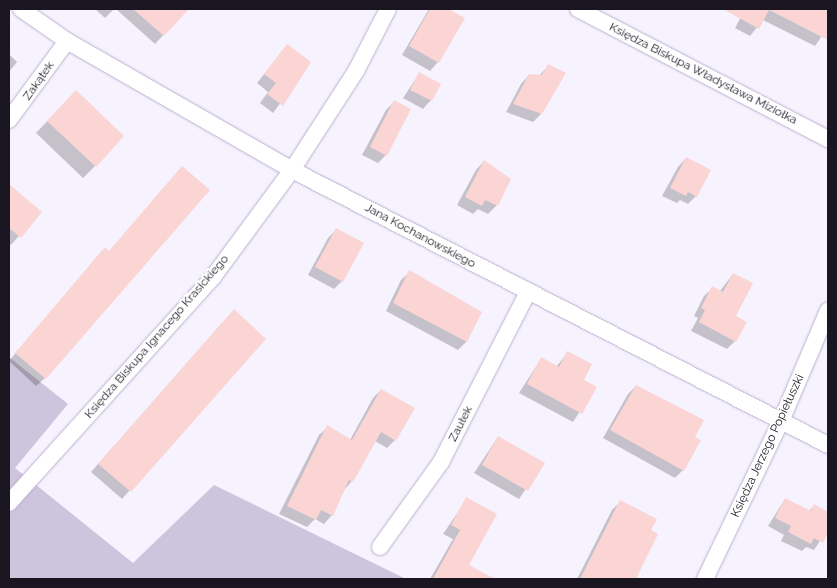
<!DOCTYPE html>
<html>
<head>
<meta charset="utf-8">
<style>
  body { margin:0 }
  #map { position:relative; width:837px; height:588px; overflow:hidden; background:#f6f2fe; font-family:Raleway,sans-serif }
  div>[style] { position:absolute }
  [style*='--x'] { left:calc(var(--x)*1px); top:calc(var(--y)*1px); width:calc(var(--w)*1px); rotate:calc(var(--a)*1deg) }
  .green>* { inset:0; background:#cdc5dd }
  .shadow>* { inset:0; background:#0003 }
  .building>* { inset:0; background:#fad5d4 }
  .roads { filter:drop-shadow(0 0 1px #bab1ce) drop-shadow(0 0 1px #bab1ce) }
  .minor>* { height:16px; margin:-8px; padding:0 8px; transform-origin:8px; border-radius:8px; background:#fff }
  span { translate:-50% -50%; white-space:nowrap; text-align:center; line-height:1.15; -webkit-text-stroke:4px #fff; paint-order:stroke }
  .street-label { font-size:12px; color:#1a1621 }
  .frame { position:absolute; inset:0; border:10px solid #1a1621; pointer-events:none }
</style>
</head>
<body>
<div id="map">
  <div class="green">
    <div style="clip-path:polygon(9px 357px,68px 404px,15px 468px,133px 563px,214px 485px,406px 579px,9px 579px)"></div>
  </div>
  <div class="shadow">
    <div style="clip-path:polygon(95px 9px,114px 9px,105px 18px)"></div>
    <div style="clip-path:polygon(116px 9px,187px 9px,155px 44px)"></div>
    <div style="clip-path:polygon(429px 9px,446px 9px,463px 18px,438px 62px,430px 71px,402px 55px)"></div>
    <div style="clip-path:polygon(735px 9px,828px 9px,828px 27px,815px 46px,763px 20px,750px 36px,735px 28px,743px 13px)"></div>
    <div style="clip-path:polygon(287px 46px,310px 63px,273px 113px,260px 103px,268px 92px,257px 83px)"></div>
    <div style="clip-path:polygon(9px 54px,17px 62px,9px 72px)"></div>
    <div style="clip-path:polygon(549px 65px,541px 114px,533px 122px,506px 112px,521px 84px,529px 75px,539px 76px)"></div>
    <div style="clip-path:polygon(419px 74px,431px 100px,423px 109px,403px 98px)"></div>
    <div style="clip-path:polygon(395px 101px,386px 155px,378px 163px,362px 155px,386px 110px)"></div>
    <div style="clip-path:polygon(64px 104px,95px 166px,83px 178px,36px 133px)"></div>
    <div style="clip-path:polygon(686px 158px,696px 196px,688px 204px,680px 200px,677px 203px,662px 196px,678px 167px)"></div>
    <div style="clip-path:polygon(484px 161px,510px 180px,496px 206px,488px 214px,478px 209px,473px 214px,457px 205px,476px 170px)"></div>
    <div style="clip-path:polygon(9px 186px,40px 212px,11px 245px,9px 243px)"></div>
    <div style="clip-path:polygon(336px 230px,342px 281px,334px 289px,308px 275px,328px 238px)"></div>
    <div style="clip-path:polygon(109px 252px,45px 378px,36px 386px,9px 361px,97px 257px)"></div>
    <div style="clip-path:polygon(410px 272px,480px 313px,466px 342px,458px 350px,386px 311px,401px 280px)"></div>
    <div style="clip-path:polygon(733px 274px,735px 341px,727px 349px,691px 331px,698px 318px,694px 316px,704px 296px,713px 288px,720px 291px)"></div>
    <div style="clip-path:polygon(226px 319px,265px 339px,122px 499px,91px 472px)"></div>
    <div style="clip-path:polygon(568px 352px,582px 381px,595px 388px,573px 422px,519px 393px,541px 359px,556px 367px)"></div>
    <div style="clip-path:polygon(636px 386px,693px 437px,683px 470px,675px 478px,603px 438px,628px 394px)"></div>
    <div style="clip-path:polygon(381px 390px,395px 440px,387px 448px,375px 441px,352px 481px,344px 490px,332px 515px,324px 524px,315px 519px,307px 527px,279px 514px,319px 435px,328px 427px,350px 440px,373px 398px)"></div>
    <div style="clip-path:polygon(498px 437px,543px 463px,519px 499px,474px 473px)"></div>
    <div style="clip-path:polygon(467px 499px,468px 566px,477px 571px,473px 579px,430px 579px,453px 539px,443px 534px)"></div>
    <div style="clip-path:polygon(785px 499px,809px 511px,814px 506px,828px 514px,828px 529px,814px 550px,806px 547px,802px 551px,781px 541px,784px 535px,768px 526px)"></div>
    <div style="clip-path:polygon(620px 502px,656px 535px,635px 579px,577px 579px,612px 510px)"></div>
  </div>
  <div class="building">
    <div style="clip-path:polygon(133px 9px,189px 9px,164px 36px)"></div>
    <div style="clip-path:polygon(430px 9px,448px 9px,465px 18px,439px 63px,409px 46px)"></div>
    <div style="clip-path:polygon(723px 9px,828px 9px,828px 40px,769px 10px,759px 29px)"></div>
    <div style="clip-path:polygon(287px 44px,311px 62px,283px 106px,267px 94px,276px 83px,264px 74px)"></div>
    <div style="clip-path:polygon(548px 64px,566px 73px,542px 114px,513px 104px,529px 74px,542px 75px)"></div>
    <div style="clip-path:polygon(419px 72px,441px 84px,432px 101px,410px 90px)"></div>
    <div style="clip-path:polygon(76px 90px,124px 136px,96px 167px,47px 121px)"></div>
    <div style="clip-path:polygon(394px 100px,411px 109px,387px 156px,370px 147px)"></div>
    <div style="clip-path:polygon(686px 157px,711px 170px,697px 197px,688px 192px,686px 196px,670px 188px)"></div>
    <div style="clip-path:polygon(484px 160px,511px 179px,498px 206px,485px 200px,482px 206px,465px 197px)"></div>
    <div style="clip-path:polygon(182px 166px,210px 190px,46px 379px,15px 353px,105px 247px,109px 251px)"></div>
    <div style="clip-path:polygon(9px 184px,42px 212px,21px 238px,9px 228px)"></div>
    <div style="clip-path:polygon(336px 228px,364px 243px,343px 282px,315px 267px)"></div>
    <div style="clip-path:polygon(409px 270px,482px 312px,467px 342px,393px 303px)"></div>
    <div style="clip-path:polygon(733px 273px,753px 283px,736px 316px,747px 322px,736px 342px,699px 322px,705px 310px,701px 308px,712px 286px,723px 292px)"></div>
    <div style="clip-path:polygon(234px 309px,266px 339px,131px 492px,98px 464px)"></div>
    <div style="clip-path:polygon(567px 351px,592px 364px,584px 380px,597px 387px,582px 414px,527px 384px,541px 357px,559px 367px)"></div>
    <div style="clip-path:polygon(636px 385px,704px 420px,695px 437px,701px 440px,684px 471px,610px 430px)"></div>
    <div style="clip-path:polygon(381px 389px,415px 408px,396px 441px,381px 432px,353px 482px,349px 480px,333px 516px,321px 510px,316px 520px,287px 506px,327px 425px,352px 440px)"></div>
    <div style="clip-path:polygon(498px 436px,545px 463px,528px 491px,482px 465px)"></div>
    <div style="clip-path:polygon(466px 497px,497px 514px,469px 565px,495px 579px,433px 579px,460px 530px,451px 525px)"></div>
    <div style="clip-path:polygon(785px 498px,811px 511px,814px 504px,828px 512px,828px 532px,823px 543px,814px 538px,811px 544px,788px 532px,791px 526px,775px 518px)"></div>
    <div style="clip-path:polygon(620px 500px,657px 519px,651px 530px,658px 534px,636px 579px,580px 579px)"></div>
  </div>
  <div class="roads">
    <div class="minor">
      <div style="--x:21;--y:9;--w:56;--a:34.8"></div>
      <div style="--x:67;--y:41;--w:259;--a:29.8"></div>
      <div style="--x:292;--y:170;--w:602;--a:27.16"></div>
      <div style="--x:578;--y:9;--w:282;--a:27.5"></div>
      <div style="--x:9;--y:120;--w:98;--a:-53.7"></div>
      <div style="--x:9;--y:503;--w:304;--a:-47.9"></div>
      <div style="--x:213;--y:277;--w:133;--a:-53.6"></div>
      <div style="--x:292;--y:170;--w:118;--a:-57.1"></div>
      <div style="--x:356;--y:71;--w:70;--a:-62.7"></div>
      <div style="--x:380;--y:547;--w:105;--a:-54.3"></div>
      <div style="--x:441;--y:462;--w:191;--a:-62.9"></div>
      <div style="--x:705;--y:579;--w:175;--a:-64.3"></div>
      <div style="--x:781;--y:421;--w:120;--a:-66.9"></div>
    </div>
  </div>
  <div class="street-label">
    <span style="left:703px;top:74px;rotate:27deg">Księdza Biskupa Władysława Miziołka</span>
    <span style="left:39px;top:81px;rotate:-55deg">Zakątek</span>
    <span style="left:420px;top:236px;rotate:28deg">Jana Kochanowskiego</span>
    <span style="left:157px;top:337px;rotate:-49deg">Księdza Biskupa Ignacego Krasickiego</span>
    <span style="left:461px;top:424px;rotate:-63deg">Zaułek</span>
    <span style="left:768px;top:446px;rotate:-65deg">Księdza Jerzego Popiełuszki</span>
  </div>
  <div class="frame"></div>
</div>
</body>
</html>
